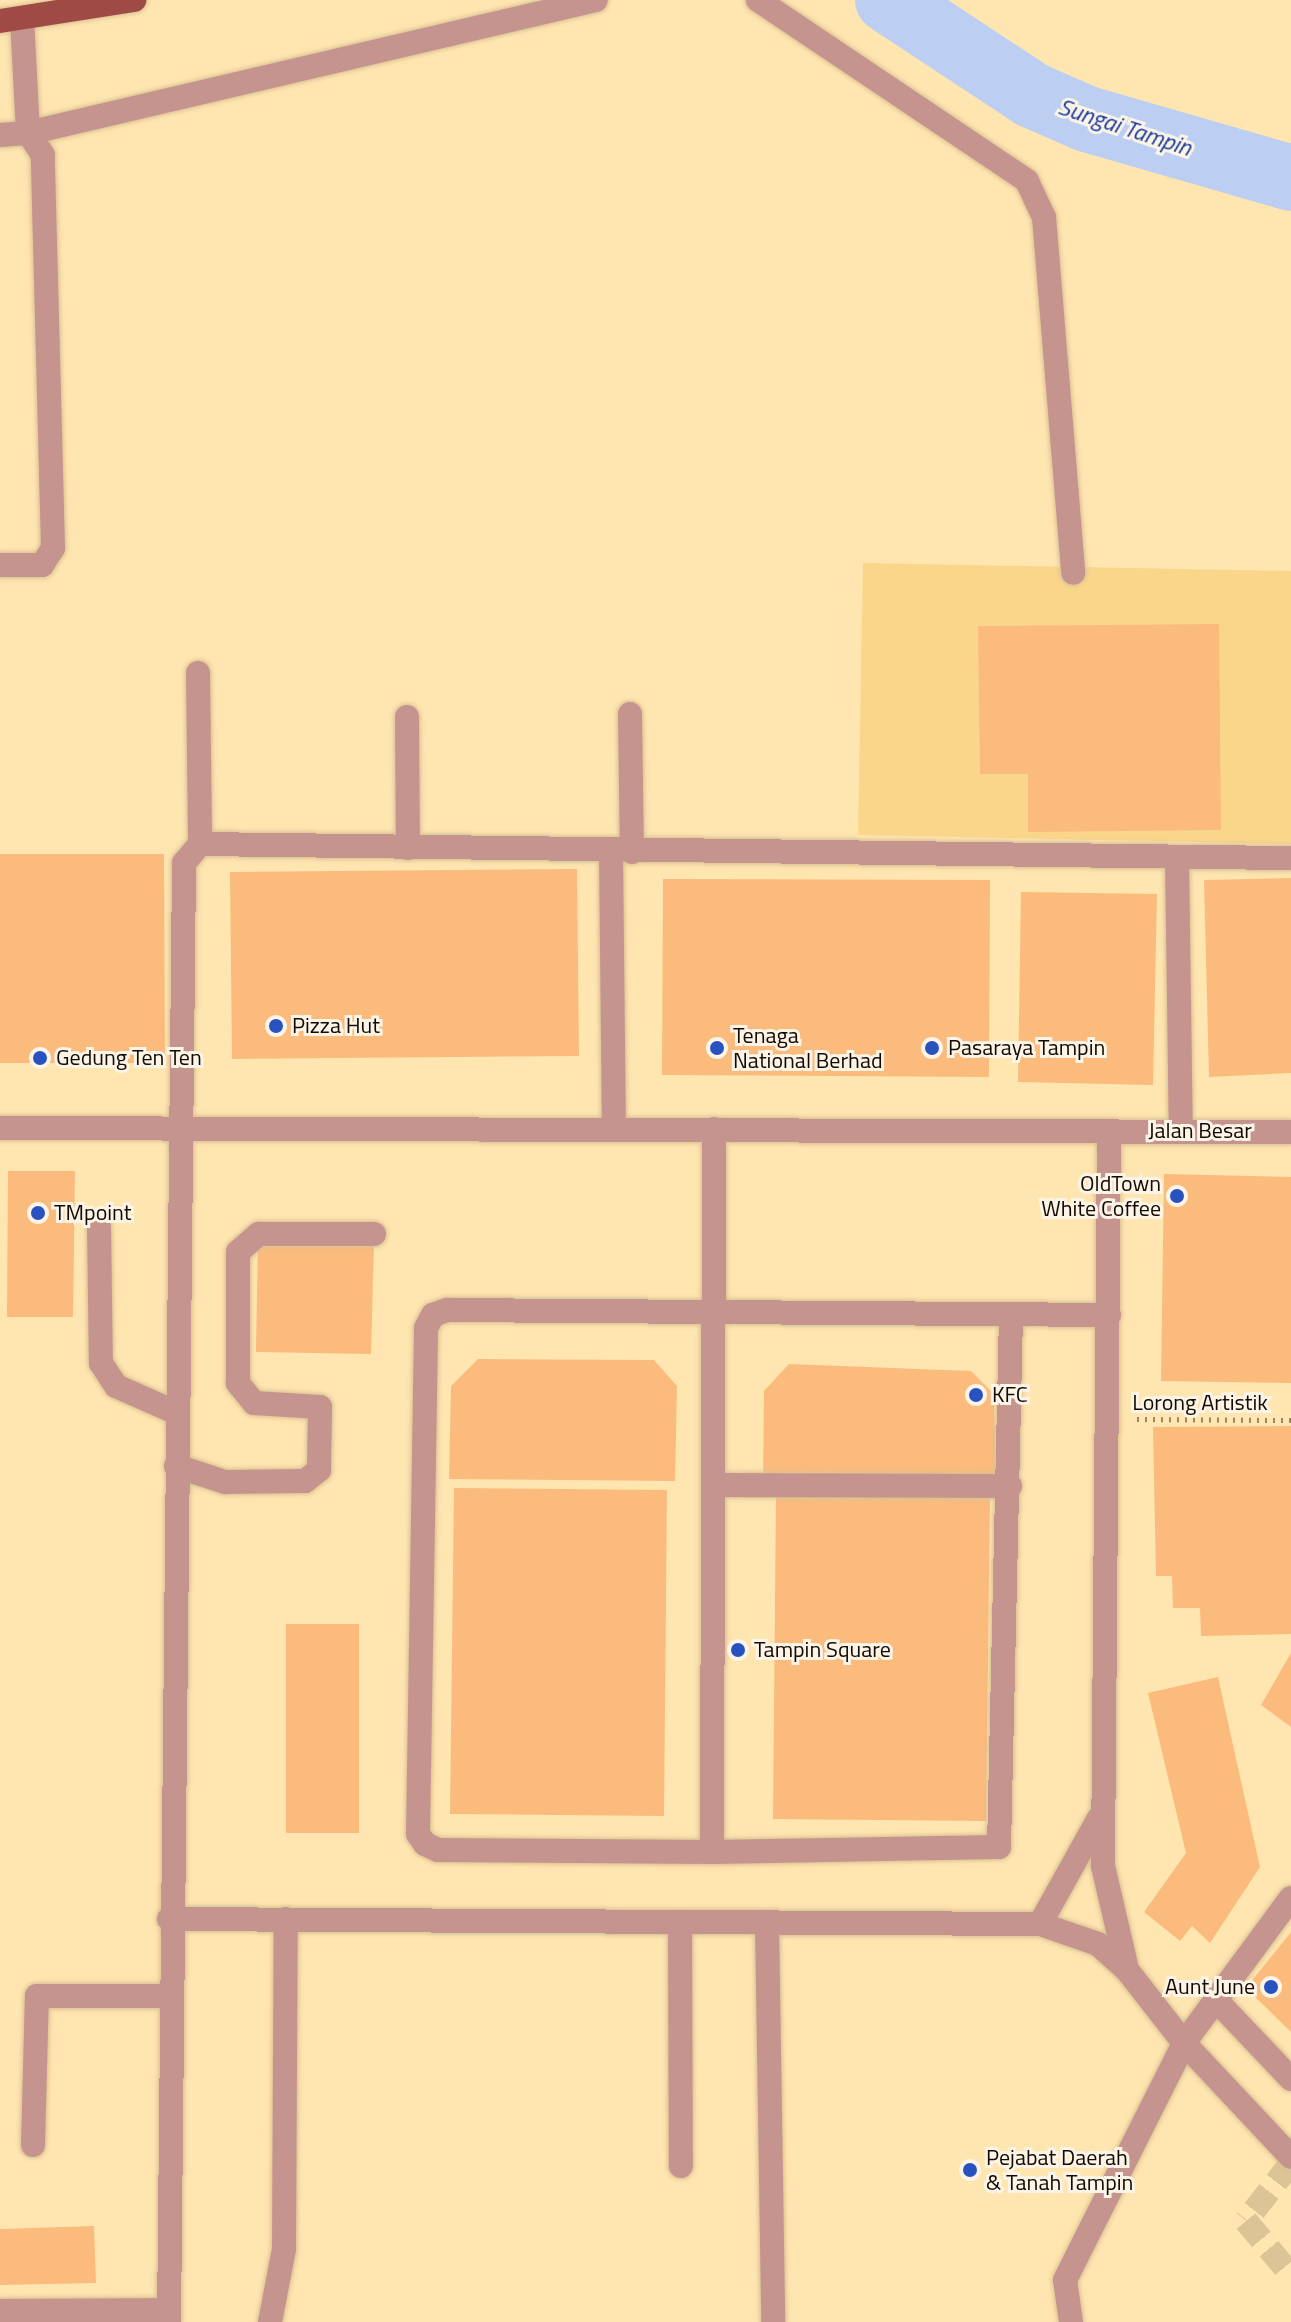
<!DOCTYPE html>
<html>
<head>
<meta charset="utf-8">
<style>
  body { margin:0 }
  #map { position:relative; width:1291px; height:2322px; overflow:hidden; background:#ffe5b0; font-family:"Titillium Web",sans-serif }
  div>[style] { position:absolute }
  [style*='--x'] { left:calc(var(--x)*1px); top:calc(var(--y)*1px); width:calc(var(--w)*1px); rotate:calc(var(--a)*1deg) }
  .built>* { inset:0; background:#fad68b }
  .river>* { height:66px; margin:-33px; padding:0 33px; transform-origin:33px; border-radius:33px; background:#bccef2 }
  .building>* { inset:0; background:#fbbb7c }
  .minor-tunnel>* { height:24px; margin-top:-12px; transform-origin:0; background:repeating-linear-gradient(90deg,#dcc496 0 24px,transparent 0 36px) }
  .path>* { height:5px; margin-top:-2.5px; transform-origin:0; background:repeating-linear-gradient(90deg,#9a8664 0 2px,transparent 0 8px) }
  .roads { filter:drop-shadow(0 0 2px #d9c294) drop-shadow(0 0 2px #d9c294) }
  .minor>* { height:24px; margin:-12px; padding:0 12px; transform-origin:12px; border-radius:12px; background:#c6948f }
  .major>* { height:24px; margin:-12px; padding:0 12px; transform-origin:12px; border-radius:12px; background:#a04a46 }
  .dots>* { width:22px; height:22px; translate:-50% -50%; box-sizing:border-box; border:4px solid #fbf4e7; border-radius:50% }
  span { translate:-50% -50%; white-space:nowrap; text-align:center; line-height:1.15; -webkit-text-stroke:6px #fbf4e7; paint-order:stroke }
  .poi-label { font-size:22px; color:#140900 }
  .left { translate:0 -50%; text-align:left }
  .right { translate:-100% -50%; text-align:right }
  .street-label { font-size:22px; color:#140900 }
  .water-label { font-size:24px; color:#183a9e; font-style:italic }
</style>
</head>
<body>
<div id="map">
  <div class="built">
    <div style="clip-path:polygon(863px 563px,1291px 571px,1291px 844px,858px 835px)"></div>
  </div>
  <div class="river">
    <div style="--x:888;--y:0;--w:173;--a:33.4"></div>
    <div style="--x:1032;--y:95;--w:60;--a:23.6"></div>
    <div style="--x:1087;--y:119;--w:212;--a:16.1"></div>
  </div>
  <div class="building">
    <div style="clip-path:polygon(1219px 624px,1221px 830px,1028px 832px,1028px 774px,980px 774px,978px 626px)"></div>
    <div style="clip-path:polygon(0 854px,164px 854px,165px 1063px,0 1063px)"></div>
    <div style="clip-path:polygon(577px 869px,579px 1056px,232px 1059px,230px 872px)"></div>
    <div style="clip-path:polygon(1291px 878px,1291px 1073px,1209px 1077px,1204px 880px)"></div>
    <div style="clip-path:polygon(663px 879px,990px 880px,989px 1077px,662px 1075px)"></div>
    <div style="clip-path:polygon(1021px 892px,1157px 894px,1153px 1085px,1018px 1082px)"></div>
    <div style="clip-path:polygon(8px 1171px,75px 1171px,73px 1317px,7px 1317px)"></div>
    <div style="clip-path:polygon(1164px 1174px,1291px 1177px,1291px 1383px,1161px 1381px)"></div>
    <div style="clip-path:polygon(258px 1240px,374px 1242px,371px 1354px,256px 1352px)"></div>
    <div style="clip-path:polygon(478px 1359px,654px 1360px,677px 1386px,675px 1481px,449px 1479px,451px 1386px)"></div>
    <div style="clip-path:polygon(789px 1364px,971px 1371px,994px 1394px,996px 1481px,763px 1478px,764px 1391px)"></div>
    <div style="clip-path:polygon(1291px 1426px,1291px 1634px,1201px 1636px,1200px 1608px,1173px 1608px,1172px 1576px,1156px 1576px,1153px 1427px)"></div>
    <div style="clip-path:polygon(454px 1488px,667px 1490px,664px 1816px,450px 1814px)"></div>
    <div style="clip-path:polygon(776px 1493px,990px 1495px,986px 1821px,773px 1819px)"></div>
    <div style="clip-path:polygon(286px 1624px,359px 1624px,359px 1833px,286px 1833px)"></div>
    <div style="clip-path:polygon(1291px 1653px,1291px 1727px,1261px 1705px)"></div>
    <div style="clip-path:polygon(1218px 1677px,1260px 1867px,1210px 1943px,1192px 1926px,1180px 1941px,1144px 1912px,1186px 1853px,1148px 1693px)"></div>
    <div style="clip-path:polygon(1291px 1932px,1291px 2032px,1246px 1988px)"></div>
    <div style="clip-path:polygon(94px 2226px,96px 2283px,0 2285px,0 2229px)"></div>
  </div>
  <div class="minor-tunnel">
    <div style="--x:1291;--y:2163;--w:73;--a:127.8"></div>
    <div style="--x:1246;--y:2221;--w:70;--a:50.2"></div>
  </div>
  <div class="path">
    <div style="--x:1137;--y:1419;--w:154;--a:0.4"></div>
  </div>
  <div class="roads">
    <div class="minor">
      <div style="--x:758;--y:0;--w:324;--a:33.9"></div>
      <div style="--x:1027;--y:181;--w:40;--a:65"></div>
      <div style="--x:1044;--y:217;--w:357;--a:85.3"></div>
      <div style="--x:0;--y:135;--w:28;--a:-4"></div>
      <div style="--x:28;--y:133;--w:114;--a:-93"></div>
      <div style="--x:0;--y:565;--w:42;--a:0"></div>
      <div style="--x:42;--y:565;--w:20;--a:-57"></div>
      <div style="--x:53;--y:548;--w:393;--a:-91.5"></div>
      <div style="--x:43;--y:155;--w:27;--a:-124"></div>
      <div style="--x:28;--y:133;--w:583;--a:-13.18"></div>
      <div style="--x:198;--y:673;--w:171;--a:89.3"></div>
      <div style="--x:630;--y:714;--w:138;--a:89.2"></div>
      <div style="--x:407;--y:717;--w:131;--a:89.6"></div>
      <div style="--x:611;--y:852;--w:277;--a:89.4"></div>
      <div style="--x:1177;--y:858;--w:274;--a:89.2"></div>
      <div style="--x:0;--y:1128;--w:1291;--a:0.18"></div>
      <div style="--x:1109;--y:1131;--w:735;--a:90.47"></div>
      <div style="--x:1103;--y:1866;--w:102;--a:76.9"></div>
      <div style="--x:99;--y:1227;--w:136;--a:89.2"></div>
      <div style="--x:101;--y:1363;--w:27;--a:57"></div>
      <div style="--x:116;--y:1386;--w:67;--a:23.9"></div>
      <div style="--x:1011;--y:1315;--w:532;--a:91.29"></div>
      <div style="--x:999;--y:1847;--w:287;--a:179"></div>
      <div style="--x:712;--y:1852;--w:274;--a:-179.6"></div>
      <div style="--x:438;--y:1850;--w:14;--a:-155"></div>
      <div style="--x:425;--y:1844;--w:12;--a:-125"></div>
      <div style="--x:418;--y:1834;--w:506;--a:-89.09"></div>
      <div style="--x:426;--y:1328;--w:15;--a:-62"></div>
      <div style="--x:433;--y:1315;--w:15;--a:-20"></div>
      <div style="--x:447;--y:1310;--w:662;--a:0.43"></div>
      <div style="--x:176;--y:1466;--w:52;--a:18.1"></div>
      <div style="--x:225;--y:1482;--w:80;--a:-0.7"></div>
      <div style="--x:305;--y:1481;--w:18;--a:-38"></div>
      <div style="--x:319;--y:1470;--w:63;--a:-89.1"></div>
      <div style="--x:320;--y:1407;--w:66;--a:-176.5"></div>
      <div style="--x:254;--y:1403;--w:26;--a:-129"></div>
      <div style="--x:238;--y:1383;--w:131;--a:-90"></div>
      <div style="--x:238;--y:1252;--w:28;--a:-41"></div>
      <div style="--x:259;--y:1234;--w:115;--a:0"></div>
      <div style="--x:713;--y:1485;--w:297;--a:0.2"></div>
      <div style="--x:712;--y:1852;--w:723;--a:-89.84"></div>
      <div style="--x:169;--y:1919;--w:871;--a:0.33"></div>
      <div style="--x:1040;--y:1924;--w:61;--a:19"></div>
      <div style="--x:1098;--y:1944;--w:39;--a:42"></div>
      <div style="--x:1127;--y:1970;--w:93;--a:52"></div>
      <div style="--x:1184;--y:2043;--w:156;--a:46.8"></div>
      <div style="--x:680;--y:1922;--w:244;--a:89.8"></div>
      <div style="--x:767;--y:1923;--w:399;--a:89.1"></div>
      <div style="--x:1040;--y:1924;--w:121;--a:-60.9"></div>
      <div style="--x:1216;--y:2000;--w:109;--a:46.5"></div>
      <div style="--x:33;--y:2145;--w:149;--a:-88.5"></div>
      <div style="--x:37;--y:1996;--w:131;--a:0"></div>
      <div style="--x:0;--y:2311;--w:168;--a:-0.3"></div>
      <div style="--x:169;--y:2322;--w:1459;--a:-89.41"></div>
      <div style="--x:184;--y:863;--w:25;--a:-50"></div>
      <div style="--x:200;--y:844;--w:1091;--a:0.74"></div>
      <div style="--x:270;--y:2322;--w:74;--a:-79.1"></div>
      <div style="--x:284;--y:2249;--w:330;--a:-89.7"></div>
      <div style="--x:1071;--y:2322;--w:42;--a:-98.1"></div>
      <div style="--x:1065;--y:2280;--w:265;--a:-63.3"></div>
      <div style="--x:1184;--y:2043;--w:180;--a:-53.6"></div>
    </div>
    <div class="major">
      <div style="--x:0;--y:21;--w:136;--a:-8.9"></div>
    </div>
  </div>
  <div class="dots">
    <div style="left:276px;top:1026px;background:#2952c1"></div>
    <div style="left:717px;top:1048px;background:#2952c1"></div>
    <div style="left:932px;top:1048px;background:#2952c1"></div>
    <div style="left:40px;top:1058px;background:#2952c1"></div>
    <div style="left:1177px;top:1196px;background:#2952c1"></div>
    <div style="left:38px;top:1213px;background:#2952c1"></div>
    <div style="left:976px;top:1395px;background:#2952c1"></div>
    <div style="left:738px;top:1650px;background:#2952c1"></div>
    <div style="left:1271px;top:1987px;background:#2952c1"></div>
    <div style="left:970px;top:2170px;background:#2952c1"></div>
  </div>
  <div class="poi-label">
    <span class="left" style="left:292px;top:1026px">Pizza Hut</span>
    <span class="left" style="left:733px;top:1048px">Tenaga<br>National Berhad</span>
    <span class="left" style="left:948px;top:1048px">Pasaraya Tampin</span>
    <span class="left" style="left:56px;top:1058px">Gedung Ten Ten</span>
    <span class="right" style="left:1161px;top:1196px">OldTown<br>White Coffee</span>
    <span class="left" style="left:54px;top:1213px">TMpoint</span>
    <span class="left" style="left:992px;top:1395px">KFC</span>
    <span class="left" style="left:754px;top:1650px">Tampin Square</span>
    <span class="right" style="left:1255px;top:1987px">Aunt June</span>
    <span class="left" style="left:986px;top:2170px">Pejabat Daerah<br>&amp; Tanah Tampin</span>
  </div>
  <div class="street-label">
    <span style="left:1200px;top:1131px">Jalan Besar</span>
    <span style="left:1200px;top:1403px">Lorong Artistik</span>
  </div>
  <div class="water-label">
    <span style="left:1125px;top:127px;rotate:18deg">Sungai Tampin</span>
  </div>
</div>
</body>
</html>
